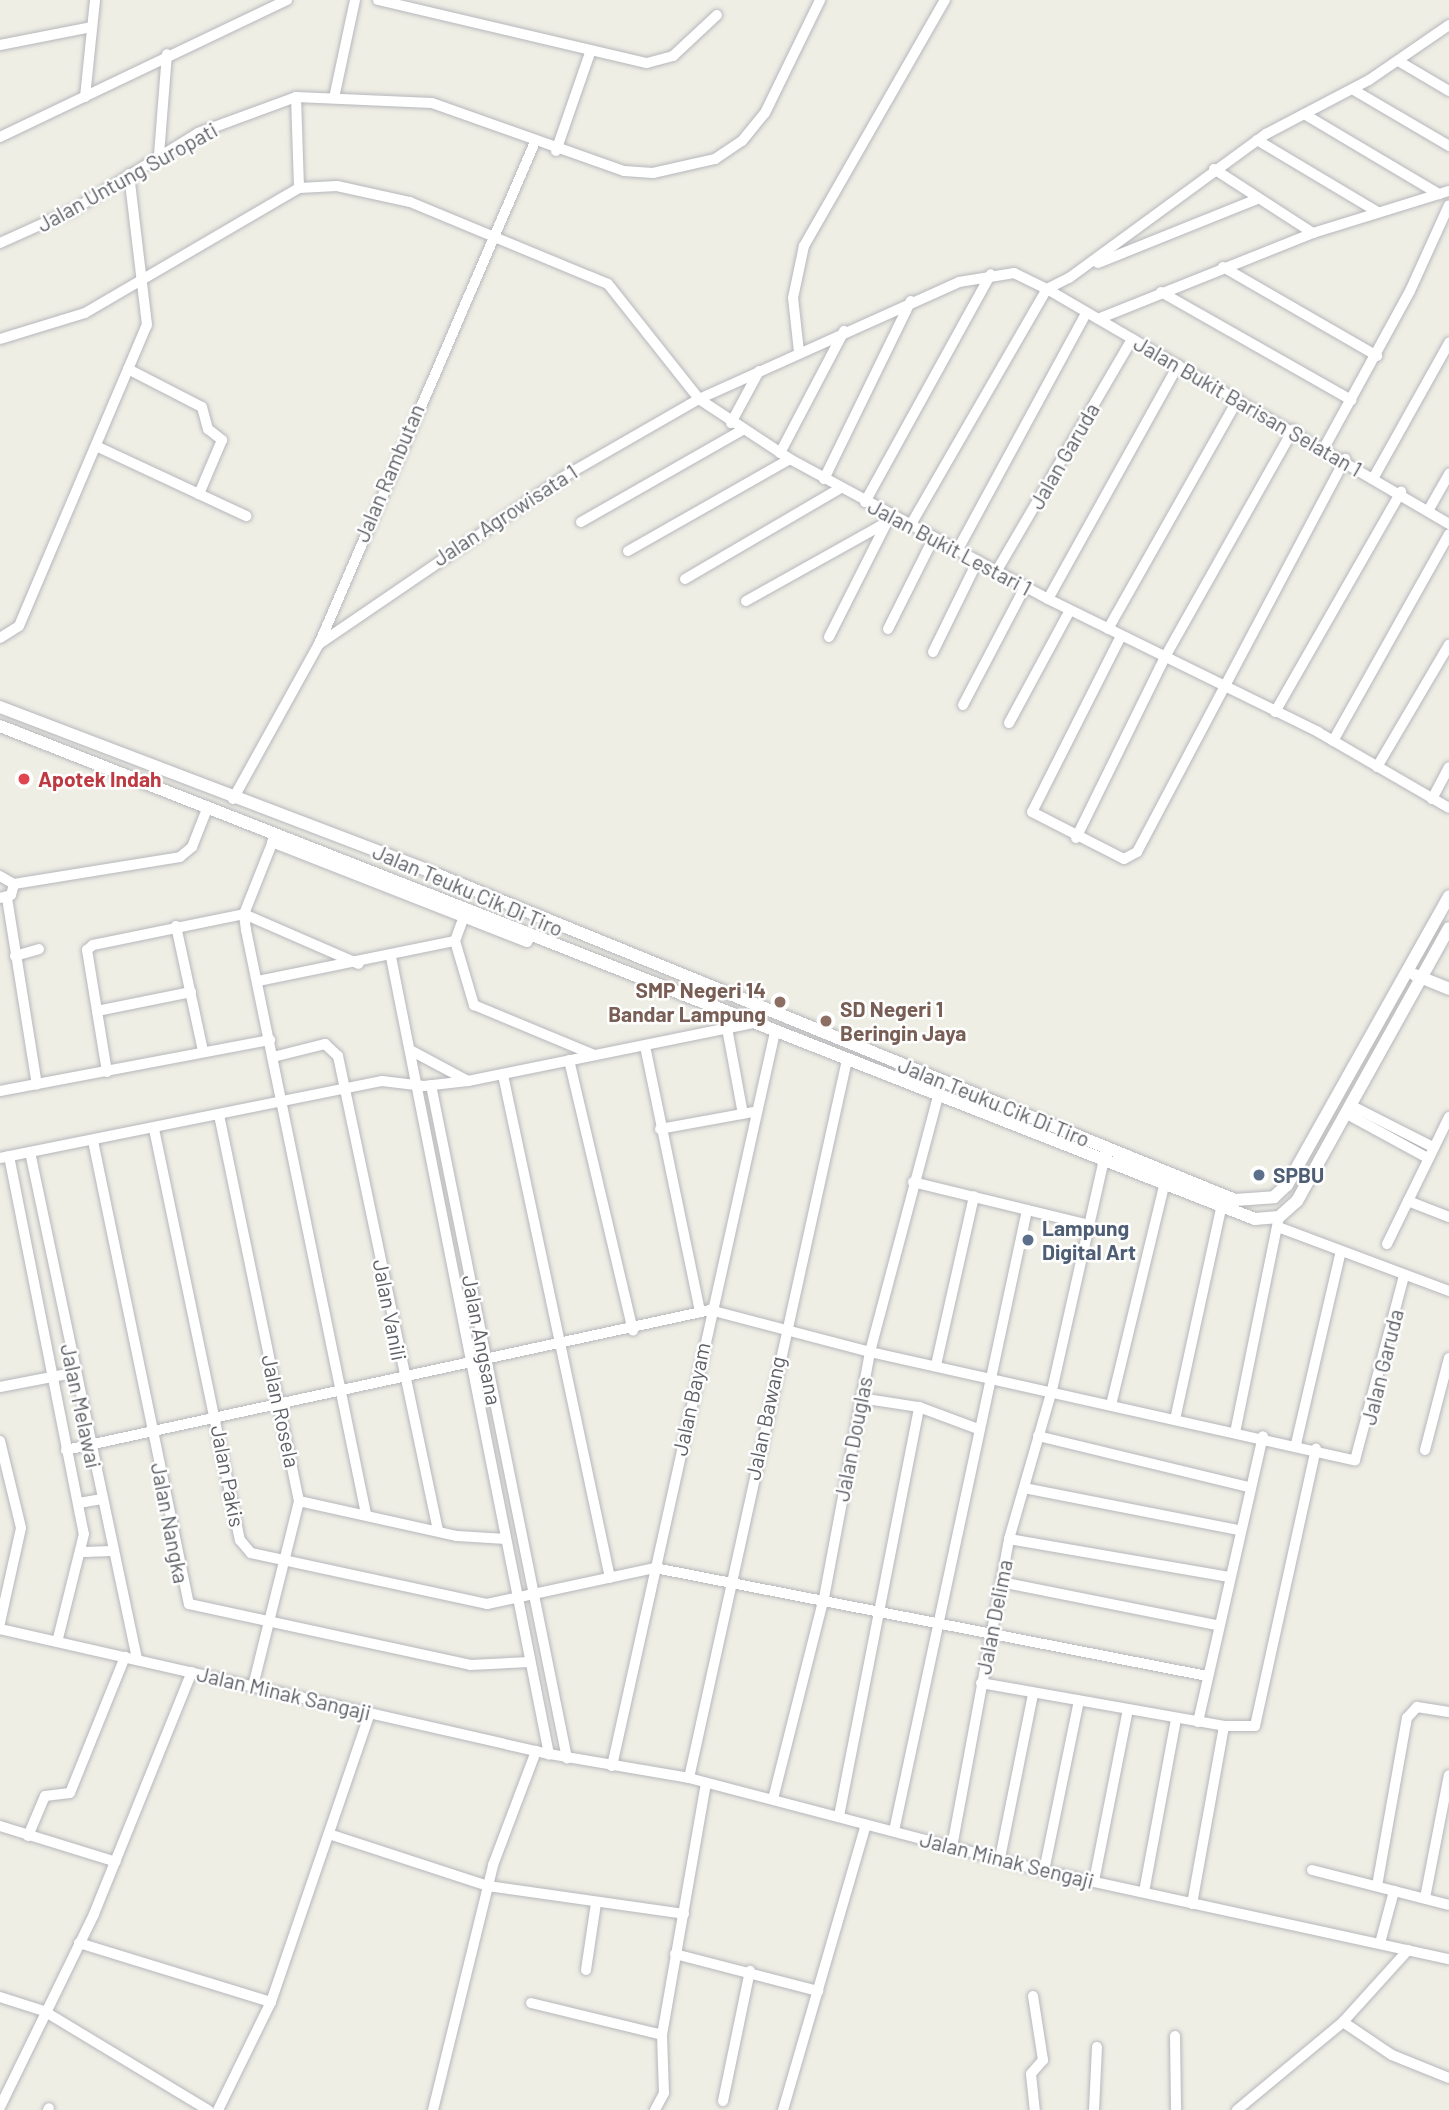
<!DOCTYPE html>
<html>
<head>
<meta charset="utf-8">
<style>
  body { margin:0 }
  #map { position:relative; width:1449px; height:2110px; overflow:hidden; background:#efeee5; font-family:Barlow,sans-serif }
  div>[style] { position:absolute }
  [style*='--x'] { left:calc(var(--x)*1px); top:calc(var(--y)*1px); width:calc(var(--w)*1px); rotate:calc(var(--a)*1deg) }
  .roads { filter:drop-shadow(0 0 2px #b6b7bc) drop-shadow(0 0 2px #b6b7bc) }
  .minor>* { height:10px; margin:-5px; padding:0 5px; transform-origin:5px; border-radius:5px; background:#fff }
  .tertiary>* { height:12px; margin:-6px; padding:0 6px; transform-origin:6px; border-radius:6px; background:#fff }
  .dots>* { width:19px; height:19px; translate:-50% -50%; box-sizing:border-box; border:4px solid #fff; border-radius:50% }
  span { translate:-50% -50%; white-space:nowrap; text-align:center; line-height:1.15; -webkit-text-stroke:5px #fff; paint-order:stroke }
  .street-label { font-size:21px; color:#5d6066 }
  .health-label { font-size:21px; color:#be3a42; font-weight:700 }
  .left { translate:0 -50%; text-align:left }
  .education-label { font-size:21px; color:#785e54; font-weight:700 }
  .right { translate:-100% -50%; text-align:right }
  .service-label { font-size:21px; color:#4e5e75; font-weight:700 }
</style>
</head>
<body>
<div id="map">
  <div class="roads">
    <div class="minor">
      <div style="--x:378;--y:0;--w:276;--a:13.2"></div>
      <div style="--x:647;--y:63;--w:27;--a:-15"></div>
      <div style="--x:673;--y:56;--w:60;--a:-43"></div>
      <div style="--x:0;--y:45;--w:94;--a:-11.1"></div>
      <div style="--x:1400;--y:62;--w:57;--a:30.6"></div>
      <div style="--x:1352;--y:89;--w:113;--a:30.4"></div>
      <div style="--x:85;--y:97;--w:98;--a:-84.1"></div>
      <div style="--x:296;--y:97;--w:91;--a:88.1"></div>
      <div style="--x:334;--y:98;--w:100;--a:-77.9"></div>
      <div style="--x:1304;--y:114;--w:157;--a:30.7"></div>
      <div style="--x:0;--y:137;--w:318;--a:-25.5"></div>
      <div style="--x:1257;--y:140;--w:139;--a:30.8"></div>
      <div style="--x:556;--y:151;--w:104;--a:-70.9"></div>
      <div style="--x:159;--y:155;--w:101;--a:-85.5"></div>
      <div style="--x:1214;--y:169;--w:118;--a:32.9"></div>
      <div style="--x:0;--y:243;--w:80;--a:-24.3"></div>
      <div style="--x:73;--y:210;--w:147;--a:-31.6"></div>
      <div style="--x:198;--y:133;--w:104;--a:-20.2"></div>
      <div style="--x:296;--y:97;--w:136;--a:2.5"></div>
      <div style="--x:432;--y:103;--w:204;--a:19.5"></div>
      <div style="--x:624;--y:171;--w:29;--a:4"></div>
      <div style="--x:653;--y:173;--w:64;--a:-12.7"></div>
      <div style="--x:715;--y:159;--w:32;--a:-34"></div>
      <div style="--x:742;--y:141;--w:36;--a:-51"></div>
      <div style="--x:765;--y:113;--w:126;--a:-64"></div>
      <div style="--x:1098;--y:263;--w:171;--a:-21.9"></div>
      <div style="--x:1223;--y:267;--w:178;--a:30"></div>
      <div style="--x:1161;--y:292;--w:219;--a:29.6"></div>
      <div style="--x:1098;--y:319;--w:232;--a:-21.8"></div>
      <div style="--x:1313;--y:233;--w:142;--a:-17.2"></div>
      <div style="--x:0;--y:339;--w:89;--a:-17"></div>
      <div style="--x:85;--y:313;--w:248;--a:-30.3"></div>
      <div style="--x:299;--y:188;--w:38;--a:-3"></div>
      <div style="--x:337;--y:186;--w:75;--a:12.4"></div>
      <div style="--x:410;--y:202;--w:214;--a:22.5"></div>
      <div style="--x:608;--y:284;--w:147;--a:51.6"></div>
      <div style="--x:699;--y:399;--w:109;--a:33.4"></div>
      <div style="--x:790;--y:459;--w:294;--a:28.5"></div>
      <div style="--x:1048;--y:599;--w:301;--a:26.2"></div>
      <div style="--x:1318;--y:732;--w:151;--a:30.1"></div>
      <div style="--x:799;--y:352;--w:54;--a:-96.3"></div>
      <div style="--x:793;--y:298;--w:53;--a:-78.1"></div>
      <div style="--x:804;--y:246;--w:284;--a:-60.2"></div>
      <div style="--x:128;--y:369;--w:83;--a:27.2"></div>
      <div style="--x:202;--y:407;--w:23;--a:75"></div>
      <div style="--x:208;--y:429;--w:18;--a:38"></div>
      <div style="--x:222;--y:440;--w:59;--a:113.1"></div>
      <div style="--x:731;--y:423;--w:59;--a:-61.7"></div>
      <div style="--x:96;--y:446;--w:166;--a:25"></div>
      <div style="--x:1324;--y:448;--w:179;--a:-61.3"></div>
      <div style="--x:1410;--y:291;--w:94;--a:-65.6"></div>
      <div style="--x:780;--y:453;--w:138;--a:-62.3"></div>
      <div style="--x:1374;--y:477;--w:154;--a:-60.8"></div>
      <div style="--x:824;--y:479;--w:198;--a:-64"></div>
      <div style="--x:865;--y:502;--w:260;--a:-61.1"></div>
      <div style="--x:1428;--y:511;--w:43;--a:-60.4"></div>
      <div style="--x:581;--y:522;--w:185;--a:-29.7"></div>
      <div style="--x:910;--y:526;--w:274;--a:-60"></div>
      <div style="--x:1047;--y:289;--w:466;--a:30.3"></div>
      <div style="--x:628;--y:551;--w:186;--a:-29.6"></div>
      <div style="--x:957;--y:551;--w:271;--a:-61.5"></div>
      <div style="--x:996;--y:572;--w:270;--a:-59.7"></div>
      <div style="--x:685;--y:579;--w:181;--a:-30.3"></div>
      <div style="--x:1048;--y:599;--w:268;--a:-60.9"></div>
      <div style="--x:746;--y:601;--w:154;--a:-29.2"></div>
      <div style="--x:888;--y:629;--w:101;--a:-63.4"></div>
      <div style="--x:1108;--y:629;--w:264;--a:-60.5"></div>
      <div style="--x:1121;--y:636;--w:197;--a:116.8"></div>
      <div style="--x:1032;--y:812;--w:103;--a:27.1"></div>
      <div style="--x:1124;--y:859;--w:15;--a:-28"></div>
      <div style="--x:1137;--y:852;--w:445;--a:-62.1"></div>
      <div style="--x:829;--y:637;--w:136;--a:-63.2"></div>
      <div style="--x:0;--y:638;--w:22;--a:-32"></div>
      <div style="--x:19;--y:626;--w:327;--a:-67"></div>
      <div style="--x:147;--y:325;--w:152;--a:-96.8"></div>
      <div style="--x:319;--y:644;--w:298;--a:-34.3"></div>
      <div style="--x:565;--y:476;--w:155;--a:-29.9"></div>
      <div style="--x:699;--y:399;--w:285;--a:-24.2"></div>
      <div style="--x:959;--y:282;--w:56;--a:-9.3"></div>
      <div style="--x:1014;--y:273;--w:37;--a:26"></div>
      <div style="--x:1047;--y:289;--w:25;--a:-27"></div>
      <div style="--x:1069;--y:278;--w:244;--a:-36.2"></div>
      <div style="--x:1266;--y:134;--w:116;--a:-27.7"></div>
      <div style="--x:1369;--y:80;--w:97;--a:-34.5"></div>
      <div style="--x:933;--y:652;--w:100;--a:-63.9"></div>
      <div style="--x:963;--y:705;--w:133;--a:-62.3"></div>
      <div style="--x:1275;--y:712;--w:254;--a:-60.2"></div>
      <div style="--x:1009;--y:723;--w:128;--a:-61.6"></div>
      <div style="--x:1333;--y:741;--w:237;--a:-60.7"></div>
      <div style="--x:1377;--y:767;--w:142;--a:-59.5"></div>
      <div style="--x:233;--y:799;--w:177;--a:-61"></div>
      <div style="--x:319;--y:644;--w:546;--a:-66.72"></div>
      <div style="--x:1432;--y:799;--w:36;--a:-62"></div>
      <div style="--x:275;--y:836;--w:84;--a:111.7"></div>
      <div style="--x:244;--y:914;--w:16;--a:83"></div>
      <div style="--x:246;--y:930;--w:596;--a:78.39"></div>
      <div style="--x:1076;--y:838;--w:202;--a:-63.8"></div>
      <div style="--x:1165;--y:657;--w:261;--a:-60.6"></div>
      <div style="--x:272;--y:842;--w:274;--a:21.4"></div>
      <div style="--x:527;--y:942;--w:6;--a:-59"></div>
      <div style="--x:0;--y:876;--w:16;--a:30"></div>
      <div style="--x:14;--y:884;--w:11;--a:105"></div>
      <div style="--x:11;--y:895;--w:11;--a:165"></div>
      <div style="--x:14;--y:884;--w:168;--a:-9.2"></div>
      <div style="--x:180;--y:857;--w:16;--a:-40"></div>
      <div style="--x:192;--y:847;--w:41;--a:-68.5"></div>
      <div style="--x:7;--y:898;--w:189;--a:80.9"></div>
      <div style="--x:176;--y:926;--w:128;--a:77.8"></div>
      <div style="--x:455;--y:941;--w:67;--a:73.5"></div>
      <div style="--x:474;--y:1005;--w:130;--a:22.6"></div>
      <div style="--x:15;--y:956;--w:25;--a:-16"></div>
      <div style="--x:391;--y:957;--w:813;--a:78.79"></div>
      <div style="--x:258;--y:981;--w:201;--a:-11.5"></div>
      <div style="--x:455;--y:941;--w:29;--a:-70"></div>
      <div style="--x:97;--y:1011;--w:96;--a:-11.4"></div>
      <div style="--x:727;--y:1028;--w:87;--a:79.5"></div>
      <div style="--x:645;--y:1046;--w:272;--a:78.3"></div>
      <div style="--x:410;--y:1050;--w:66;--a:28.1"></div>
      <div style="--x:273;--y:1057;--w:54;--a:-14"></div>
      <div style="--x:325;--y:1044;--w:18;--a:43"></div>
      <div style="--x:338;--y:1056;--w:486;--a:78.1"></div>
      <div style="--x:569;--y:1060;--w:278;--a:76.7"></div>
      <div style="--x:107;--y:1072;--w:124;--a:-99.3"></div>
      <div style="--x:87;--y:950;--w:8;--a:-40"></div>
      <div style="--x:93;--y:945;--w:154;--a:-11.6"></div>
      <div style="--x:244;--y:914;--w:125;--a:23.5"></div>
      <div style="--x:503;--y:1075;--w:514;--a:77.99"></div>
      <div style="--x:431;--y:1085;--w:687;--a:78.58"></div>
      <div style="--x:0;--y:1091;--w:275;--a:-10.7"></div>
      <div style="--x:1352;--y:1106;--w:89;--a:26.9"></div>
      <div style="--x:1347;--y:1114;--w:90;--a:28.6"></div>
      <div style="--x:219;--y:1115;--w:394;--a:78.3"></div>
      <div style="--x:299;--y:1501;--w:162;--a:12.5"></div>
      <div style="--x:457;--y:1536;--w:49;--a:3.5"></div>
      <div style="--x:1449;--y:1117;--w:93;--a:116"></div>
      <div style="--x:1408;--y:1201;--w:44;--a:21.3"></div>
      <div style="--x:154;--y:1129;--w:420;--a:78.2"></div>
      <div style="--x:240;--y:1540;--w:17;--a:50"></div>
      <div style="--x:251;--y:1553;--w:241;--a:12.2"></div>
      <div style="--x:487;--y:1604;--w:172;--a:-12.1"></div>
      <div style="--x:655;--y:1568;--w:562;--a:11.07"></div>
      <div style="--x:660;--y:1129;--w:96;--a:-10.3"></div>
      <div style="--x:93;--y:1141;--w:473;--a:78.3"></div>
      <div style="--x:189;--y:1604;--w:288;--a:12.2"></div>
      <div style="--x:470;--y:1665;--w:59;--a:-2.9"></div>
      <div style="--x:30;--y:1152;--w:518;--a:78.08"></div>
      <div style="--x:9;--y:1156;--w:385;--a:78.8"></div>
      <div style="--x:84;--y:1534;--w:111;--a:104"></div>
      <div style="--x:0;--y:1158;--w:390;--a:-11.4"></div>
      <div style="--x:382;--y:1081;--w:42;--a:6.8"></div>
      <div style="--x:424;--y:1086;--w:44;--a:-6.5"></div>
      <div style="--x:468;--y:1081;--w:291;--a:-11.5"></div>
      <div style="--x:913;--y:1182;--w:182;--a:13.7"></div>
      <div style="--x:1278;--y:1227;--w:183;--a:20.5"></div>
      <div style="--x:1387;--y:1244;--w:48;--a:-64"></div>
      <div style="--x:936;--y:1365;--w:173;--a:-77.3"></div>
      <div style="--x:0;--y:1387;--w:74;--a:-10.9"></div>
      <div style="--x:860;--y:1398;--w:60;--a:8.7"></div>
      <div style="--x:919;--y:1407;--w:63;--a:20.4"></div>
      <div style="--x:1112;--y:1401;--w:221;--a:-76.4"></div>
      <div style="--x:1176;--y:1415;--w:211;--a:-77.7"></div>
      <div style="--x:1236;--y:1428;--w:215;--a:-78.5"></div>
      <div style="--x:1038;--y:1436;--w:217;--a:13.6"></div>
      <div style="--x:0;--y:1441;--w:89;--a:76.4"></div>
      <div style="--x:21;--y:1528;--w:97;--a:102.5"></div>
      <div style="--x:1296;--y:1444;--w:198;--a:-76.9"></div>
      <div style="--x:66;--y:1450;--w:659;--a:-12.26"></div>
      <div style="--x:710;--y:1310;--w:165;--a:14.7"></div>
      <div style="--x:870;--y:1352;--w:497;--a:12.6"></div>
      <div style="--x:1355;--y:1460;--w:190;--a:-75.1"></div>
      <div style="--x:1425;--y:1450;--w:95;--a:-75.4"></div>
      <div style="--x:1024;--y:1488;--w:219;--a:11.1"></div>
      <div style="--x:79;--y:1503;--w:23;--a:-10"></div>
      <div style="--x:1009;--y:1539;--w:222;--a:9.8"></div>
      <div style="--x:84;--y:1552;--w:28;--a:-2"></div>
      <div style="--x:1001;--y:1582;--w:220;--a:11.3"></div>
      <div style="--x:0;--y:1629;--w:563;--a:12.83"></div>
      <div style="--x:549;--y:1754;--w:142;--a:9.7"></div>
      <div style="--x:689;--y:1778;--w:367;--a:14.7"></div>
      <div style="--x:1044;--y:1871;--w:414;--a:12.3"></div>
      <div style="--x:981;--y:1683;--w:247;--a:10"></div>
      <div style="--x:1224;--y:1726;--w:31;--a:0"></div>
      <div style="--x:1255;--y:1726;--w:284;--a:-77.6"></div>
      <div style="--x:253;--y:1686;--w:191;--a:-76"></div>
      <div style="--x:1198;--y:1722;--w:293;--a:-77.2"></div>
      <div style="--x:612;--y:1766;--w:752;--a:-77.48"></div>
      <div style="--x:689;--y:1778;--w:735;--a:-77.59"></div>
      <div style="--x:773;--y:1799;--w:207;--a:-75.8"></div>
      <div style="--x:824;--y:1598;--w:250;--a:-79.4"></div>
      <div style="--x:870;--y:1352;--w:280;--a:-75.1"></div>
      <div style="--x:839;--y:1816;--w:417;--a:-78.9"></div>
      <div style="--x:0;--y:1826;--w:121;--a:17.2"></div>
      <div style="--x:894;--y:1831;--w:635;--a:-77.91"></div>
      <div style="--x:329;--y:1834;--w:167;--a:18.1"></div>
      <div style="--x:488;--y:1886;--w:198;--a:8.1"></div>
      <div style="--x:28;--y:1836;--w:43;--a:-67"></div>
      <div style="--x:45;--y:1796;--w:25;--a:-7"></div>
      <div style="--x:70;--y:1793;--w:147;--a:-68"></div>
      <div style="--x:952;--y:1847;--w:313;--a:-79.5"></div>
      <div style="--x:1009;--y:1539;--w:155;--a:-73.9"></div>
      <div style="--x:1052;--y:1390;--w:242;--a:-77.3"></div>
      <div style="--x:1000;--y:1858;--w:167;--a:-78.6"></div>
      <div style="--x:1312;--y:1870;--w:141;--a:14.3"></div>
      <div style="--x:1044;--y:1871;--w:174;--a:-78.4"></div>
      <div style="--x:1094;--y:1881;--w:174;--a:-78.8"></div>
      <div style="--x:1377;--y:1886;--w:171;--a:-79.9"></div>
      <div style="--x:1407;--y:1718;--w:15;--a:-48"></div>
      <div style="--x:1417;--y:1707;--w:32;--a:9"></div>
      <div style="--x:1144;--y:1892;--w:176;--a:-79.5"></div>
      <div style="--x:1425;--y:1898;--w:125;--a:-79"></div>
      <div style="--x:1192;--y:1904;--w:181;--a:-79.8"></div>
      <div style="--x:79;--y:1943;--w:201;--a:17.1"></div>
      <div style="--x:1380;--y:1943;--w:54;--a:-74.9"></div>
      <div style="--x:675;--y:1954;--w:148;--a:14.5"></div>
      <div style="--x:586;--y:1970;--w:68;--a:-81.5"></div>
      <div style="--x:1033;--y:1996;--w:65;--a:81.1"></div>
      <div style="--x:1043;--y:2060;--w:18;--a:131"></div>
      <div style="--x:1031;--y:2074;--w:36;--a:84"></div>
      <div style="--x:0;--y:1997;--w:46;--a:17.7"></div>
      <div style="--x:44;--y:2011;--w:192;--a:31.1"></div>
      <div style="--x:531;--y:2003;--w:135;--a:13.7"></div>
      <div style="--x:1343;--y:2022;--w:59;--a:34"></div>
      <div style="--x:1392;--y:2055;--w:61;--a:22"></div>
      <div style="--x:1175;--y:2036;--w:74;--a:89.2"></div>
      <div style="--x:723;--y:2101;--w:133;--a:-78.3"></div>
      <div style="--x:0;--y:2107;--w:215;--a:-64"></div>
      <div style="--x:94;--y:1914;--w:261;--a:-68"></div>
      <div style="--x:48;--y:2110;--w:2;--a:-63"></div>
      <div style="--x:218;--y:2110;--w:120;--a:-63.9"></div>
      <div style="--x:271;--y:2002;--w:305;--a:-71.1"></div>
      <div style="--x:433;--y:2110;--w:252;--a:-76.2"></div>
      <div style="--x:493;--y:1865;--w:122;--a:-69.3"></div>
      <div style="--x:655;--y:2110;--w:19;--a:-62"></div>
      <div style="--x:664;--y:2093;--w:58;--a:-92"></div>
      <div style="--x:662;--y:2035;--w:255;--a:-80.1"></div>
      <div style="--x:783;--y:2110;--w:297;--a:-73.8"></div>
      <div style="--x:1094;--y:2110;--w:63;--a:-87.3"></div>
      <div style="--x:1237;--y:2110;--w:138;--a:-39.7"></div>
      <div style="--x:1343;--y:2022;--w:97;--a:-47.9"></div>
    </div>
    <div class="tertiary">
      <div style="--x:0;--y:707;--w:456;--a:20.9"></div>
      <div style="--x:426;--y:870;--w:874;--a:22.19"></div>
      <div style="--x:1235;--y:1200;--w:39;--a:-4"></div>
      <div style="--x:1274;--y:1197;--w:18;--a:-43"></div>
      <div style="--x:1287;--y:1185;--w:331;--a:-60.7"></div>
      <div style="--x:0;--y:726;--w:1348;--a:21.45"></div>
      <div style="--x:1255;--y:1219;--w:24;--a:-5"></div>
      <div style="--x:1279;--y:1217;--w:24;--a:-42"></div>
      <div style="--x:1297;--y:1201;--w:312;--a:-60.9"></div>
      <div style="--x:1415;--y:975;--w:37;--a:22"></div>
    </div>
  </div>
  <div class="dots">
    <div style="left:24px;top:779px;background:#e0444e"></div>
    <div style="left:780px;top:1002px;background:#8d6e63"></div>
    <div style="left:826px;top:1021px;background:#8d6e63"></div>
    <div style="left:1259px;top:1175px;background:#5c6f8a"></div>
    <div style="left:1028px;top:1240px;background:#5c6f8a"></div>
  </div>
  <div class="street-label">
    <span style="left:127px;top:177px;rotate:-29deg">Jalan Untung Suropati</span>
    <span style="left:1248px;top:406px;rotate:30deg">Jalan Bukit Barisan Selatan 1</span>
    <span style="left:1064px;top:456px;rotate:-60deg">Jalan Garuda</span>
    <span style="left:389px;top:473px;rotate:-67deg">Jalan Rambutan</span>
    <span style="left:505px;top:515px;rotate:-33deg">Jalan Agrowisata 1</span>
    <span style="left:950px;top:547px;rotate:28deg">Jalan Bukit Lestari 1</span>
    <span style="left:468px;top:890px;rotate:23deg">Jalan Teuku Cik Di Tiro</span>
    <span style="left:994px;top:1102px;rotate:22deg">Jalan Teuku Cik Di Tiro</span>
    <span style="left:390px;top:1310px;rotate:79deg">Jalan Vanili</span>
    <span style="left:482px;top:1340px;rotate:79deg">Jalan Angsana</span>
    <span style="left:1382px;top:1367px;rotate:-76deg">Jalan Garuda</span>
    <span style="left:691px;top:1399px;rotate:-78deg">Jalan Bayam</span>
    <span style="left:81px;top:1406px;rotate:78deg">Jalan Melawai</span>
    <span style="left:281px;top:1411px;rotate:78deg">Jalan Rosela</span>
    <span style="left:765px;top:1418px;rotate:-78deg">Jalan Bawang</span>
    <span style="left:853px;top:1439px;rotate:-79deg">Jalan Douglas</span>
    <span style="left:228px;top:1476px;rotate:79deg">Jalan Pakis</span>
    <span style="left:170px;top:1523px;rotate:79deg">Jalan Nangka</span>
    <span style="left:994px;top:1617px;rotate:-79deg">Jalan Delima</span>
    <span style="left:284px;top:1693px;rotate:13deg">Jalan Minak Sangaji</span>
    <span style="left:1007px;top:1860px;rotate:14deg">Jalan Minak Sengaji</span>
  </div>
  <div class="health-label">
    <span class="left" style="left:38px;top:779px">Apotek Indah</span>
  </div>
  <div class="education-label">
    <span class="right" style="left:766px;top:1002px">SMP Negeri 14<br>Bandar Lampung</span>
    <span class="left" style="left:840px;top:1021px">SD Negeri 1<br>Beringin Jaya</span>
  </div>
  <div class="service-label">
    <span class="left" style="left:1273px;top:1175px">SPBU</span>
    <span class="left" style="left:1042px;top:1240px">Lampung<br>Digital Art</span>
  </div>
</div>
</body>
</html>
